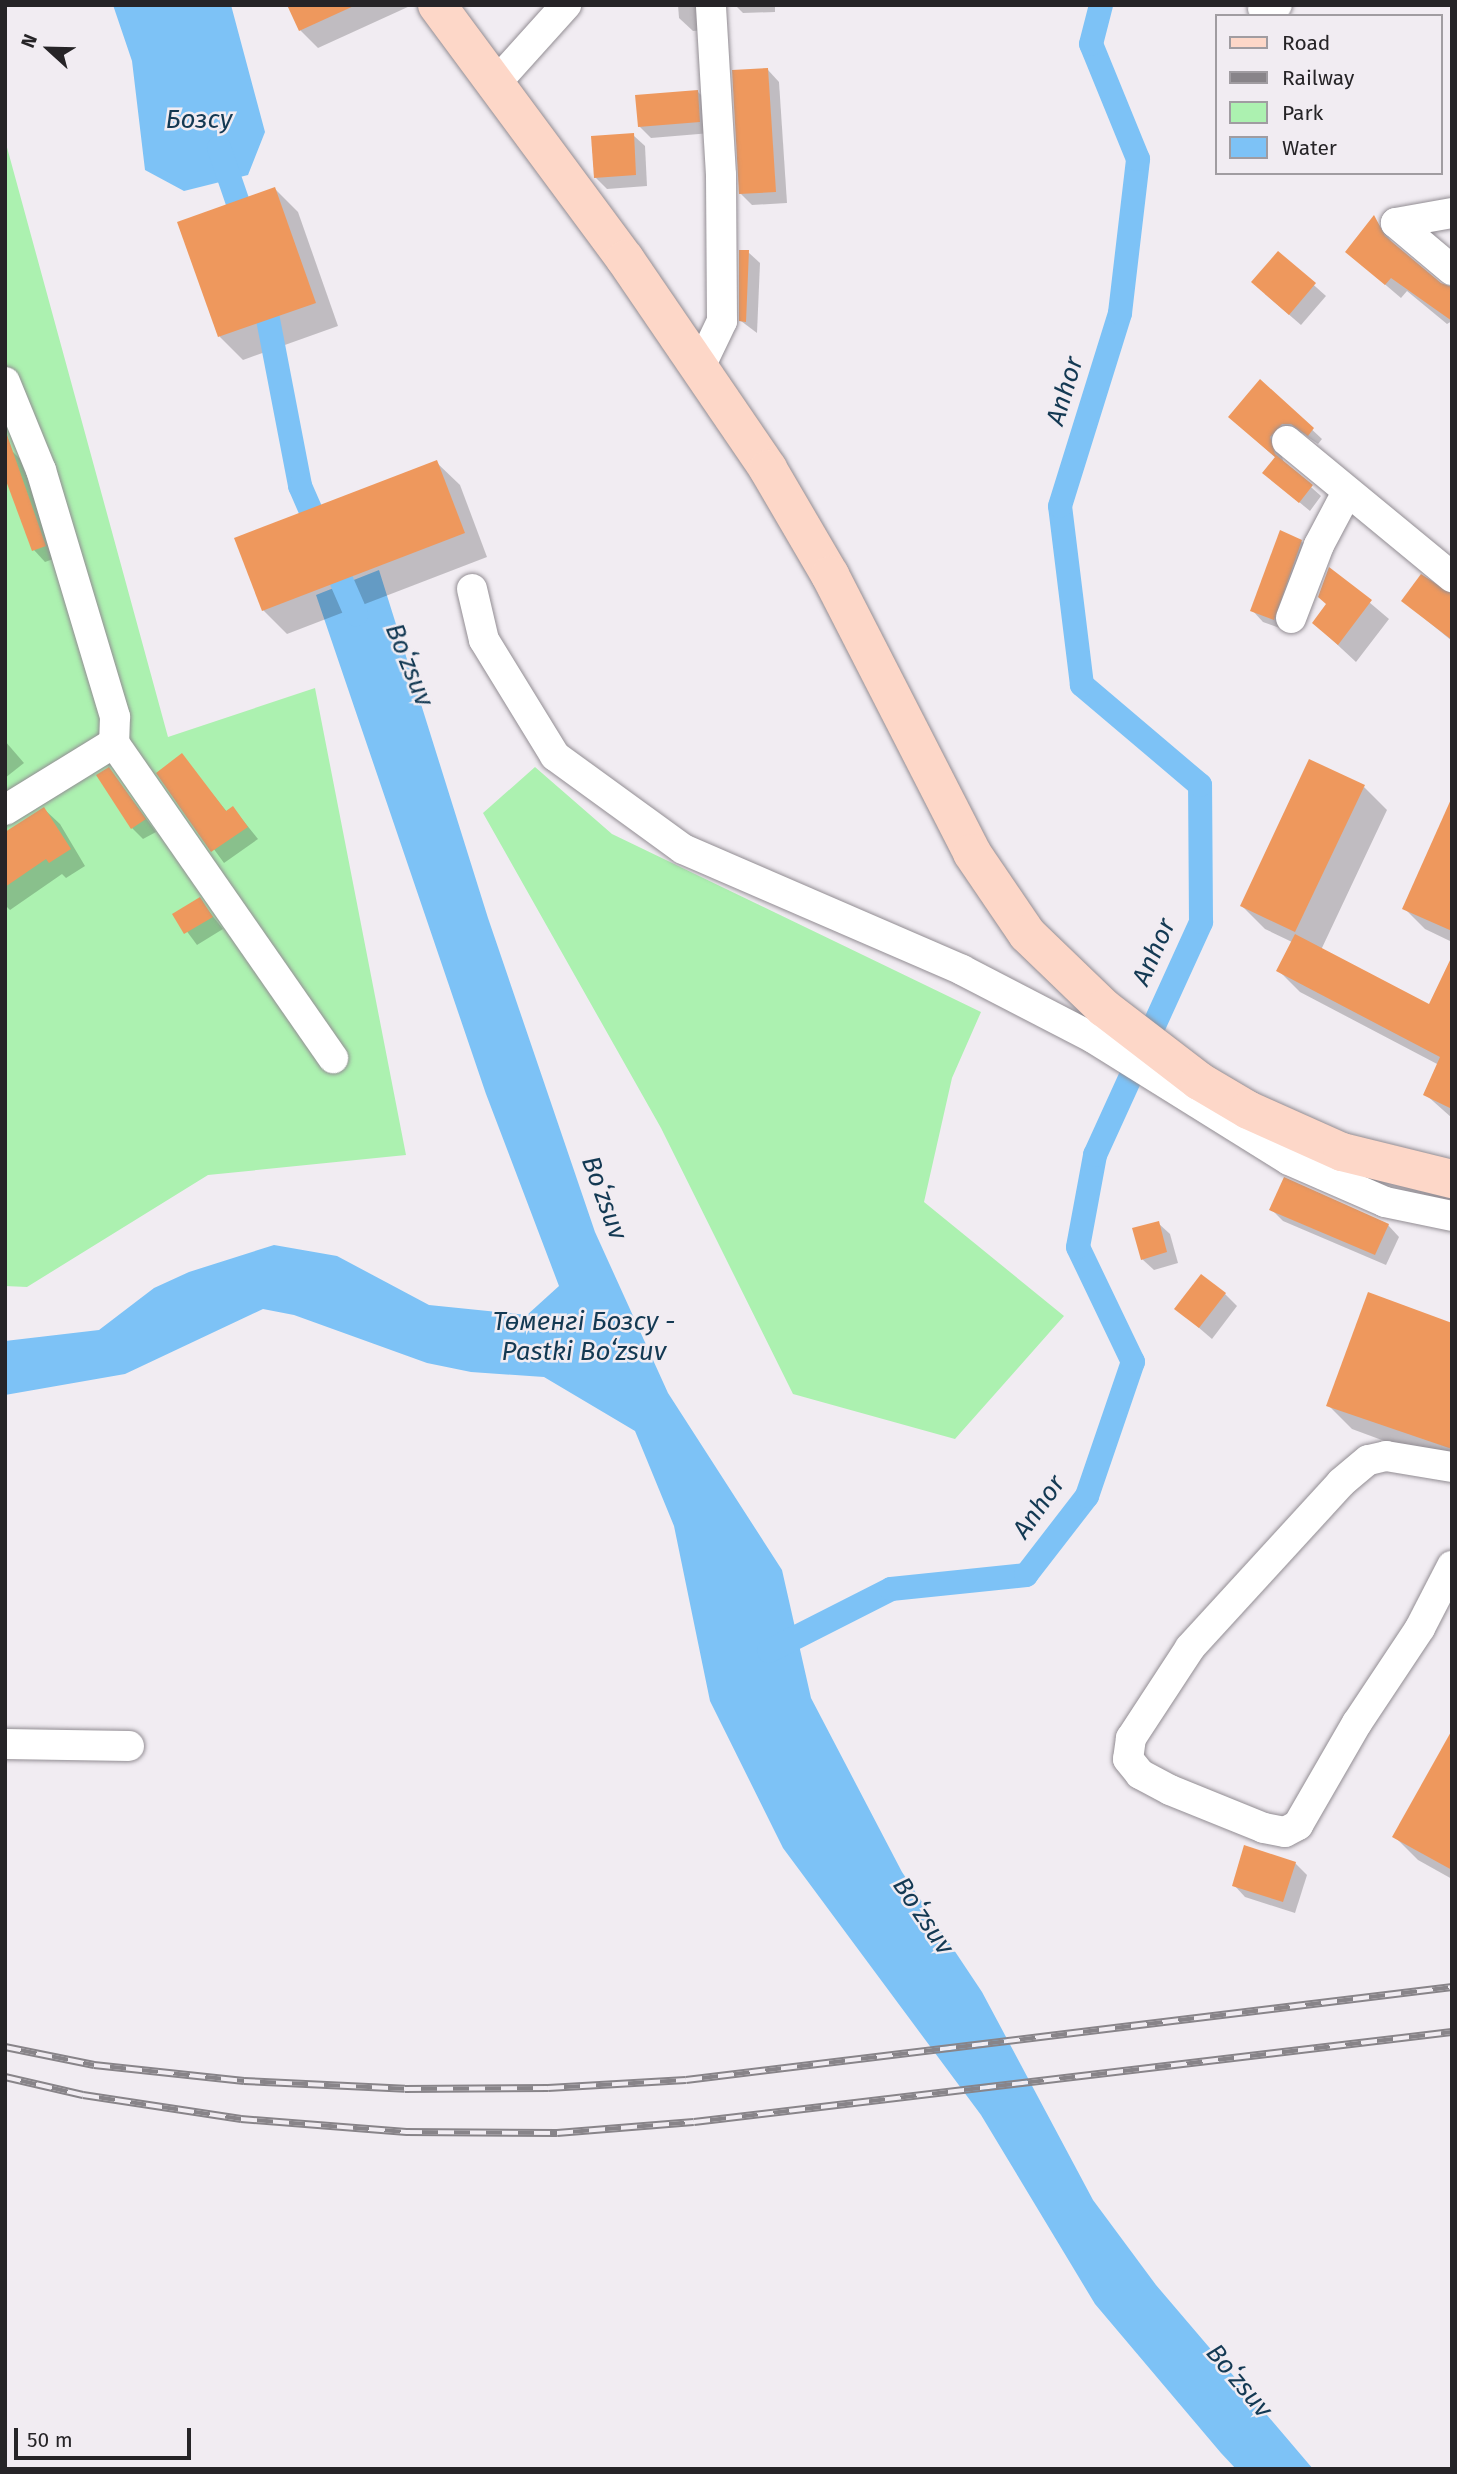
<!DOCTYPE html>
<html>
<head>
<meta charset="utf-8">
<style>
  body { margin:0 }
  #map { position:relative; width:1457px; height:2474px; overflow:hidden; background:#f1ecf2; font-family:"Fira Sans",sans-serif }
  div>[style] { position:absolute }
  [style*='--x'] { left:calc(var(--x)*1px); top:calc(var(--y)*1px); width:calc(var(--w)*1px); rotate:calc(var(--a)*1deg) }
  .green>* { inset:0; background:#acf1b0 }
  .water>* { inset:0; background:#7dc2f6 }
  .shadow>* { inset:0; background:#0003 }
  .canal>* { height:24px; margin:-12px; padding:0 12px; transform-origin:12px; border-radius:12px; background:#7dc2f6 }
  .building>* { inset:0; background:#ee985d }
  .roads { filter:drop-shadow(0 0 2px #928d93) drop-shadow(0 0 2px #928d93) }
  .minor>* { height:30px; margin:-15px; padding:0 15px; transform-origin:15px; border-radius:15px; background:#fff }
  .major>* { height:38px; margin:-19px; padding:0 19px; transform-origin:19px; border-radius:19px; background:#fdd7c8 }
  .rail>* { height:8px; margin-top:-4px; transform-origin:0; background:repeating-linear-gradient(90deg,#f1ecf2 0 16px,#888489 0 32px); box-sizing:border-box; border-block:2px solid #888489 }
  span { translate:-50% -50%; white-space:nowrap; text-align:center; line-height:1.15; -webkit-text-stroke:5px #f1ecf2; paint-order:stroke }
  .water-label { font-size:26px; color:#133953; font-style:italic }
  .frame { position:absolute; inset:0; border:7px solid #262427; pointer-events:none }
  .legend { position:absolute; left:1215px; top:14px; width:228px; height:161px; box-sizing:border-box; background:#f1ecf2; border:2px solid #a09ca1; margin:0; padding:9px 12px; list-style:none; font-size:21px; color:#262427 }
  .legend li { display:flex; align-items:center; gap:14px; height:35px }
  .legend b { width:35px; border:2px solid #a09ca1 }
  .north { position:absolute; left:14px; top:14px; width:70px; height:70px; -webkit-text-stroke:5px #f1ecf2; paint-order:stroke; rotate:292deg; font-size:19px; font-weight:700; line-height:28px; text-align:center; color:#262427 }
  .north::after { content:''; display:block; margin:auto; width:24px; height:32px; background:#262427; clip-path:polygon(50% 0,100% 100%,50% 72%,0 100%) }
  .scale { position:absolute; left:14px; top:2428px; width:177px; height:32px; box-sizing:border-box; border:4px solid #262427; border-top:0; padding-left:9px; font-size:21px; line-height:24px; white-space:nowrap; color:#262427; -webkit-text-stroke:5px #f1ecf2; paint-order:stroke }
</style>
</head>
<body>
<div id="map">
  <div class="green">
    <div style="clip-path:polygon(5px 140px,168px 737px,315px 688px,406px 1155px,208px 1175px,27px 1287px,5px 1286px)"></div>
    <div style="clip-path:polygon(535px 767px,612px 834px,981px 1012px,952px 1078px,924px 1202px,1064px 1316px,955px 1439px,793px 1394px,661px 1128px,483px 813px)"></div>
  </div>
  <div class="water">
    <div style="clip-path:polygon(113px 5px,231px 5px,265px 132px,248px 175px,184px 191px,145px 170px,132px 61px)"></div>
    <div style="clip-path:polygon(379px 570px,488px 918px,595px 1232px,668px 1393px,782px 1570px,811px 1698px,902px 1872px,982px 1992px,1093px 2200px,1156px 2285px,1313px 2469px,1236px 2469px,1221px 2453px,1095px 2304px,981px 2115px,783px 1848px,710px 1701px,674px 1526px,635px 1431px,544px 1377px,471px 1372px,427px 1363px,294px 1315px,263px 1309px,125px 1374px,5px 1395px,5px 1341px,99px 1330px,154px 1288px,189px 1272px,274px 1245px,337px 1256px,429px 1305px,527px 1315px,559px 1286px,486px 1094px,316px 595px)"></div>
  </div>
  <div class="shadow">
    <div style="clip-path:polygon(289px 5px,409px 5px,410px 6px,318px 48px,300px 30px)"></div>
    <div style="clip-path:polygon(678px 5px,716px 5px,707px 30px,693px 31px,679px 18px)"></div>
    <div style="clip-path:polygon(735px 5px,775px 5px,775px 12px,743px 13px)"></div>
    <div style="clip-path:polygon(768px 70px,779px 82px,787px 203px,752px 205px,740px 193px)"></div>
    <div style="clip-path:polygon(698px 92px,709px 103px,711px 133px,651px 138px,639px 126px)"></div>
    <div style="clip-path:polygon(633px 135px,645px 146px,647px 186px,607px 189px,595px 177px)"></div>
    <div style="clip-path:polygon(275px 189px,298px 212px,338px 326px,243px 360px,220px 337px,180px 223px)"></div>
    <div style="clip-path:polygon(1374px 218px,1397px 249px,1440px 285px,1452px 287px,1452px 321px,1447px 324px,1407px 291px,1401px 298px,1347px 252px)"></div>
    <div style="clip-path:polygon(748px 252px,760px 263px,757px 333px,741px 321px)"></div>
    <div style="clip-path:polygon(1279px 254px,1326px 296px,1301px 325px,1265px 294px)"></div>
    <div style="clip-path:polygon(1260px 381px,1322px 439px,1318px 444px,1302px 433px,1291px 433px,1279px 448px,1284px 463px,1321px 496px,1310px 511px,1264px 473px,1276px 458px,1240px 426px)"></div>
    <div style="clip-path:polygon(13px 452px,25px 464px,56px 558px,45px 562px,34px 550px,5px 455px)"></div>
    <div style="clip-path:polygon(436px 462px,460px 485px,487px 557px,287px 634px,263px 610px)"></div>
    <div style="clip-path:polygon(1301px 541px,1313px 553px,1285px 630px,1263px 622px,1252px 610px)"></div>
    <div style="clip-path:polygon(1330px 569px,1389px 619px,1356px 662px,1314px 623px,1328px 605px)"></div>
    <div style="clip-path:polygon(1441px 593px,1452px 594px,1452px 641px,1403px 601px)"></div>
    <div style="clip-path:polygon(5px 741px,24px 763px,5px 778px)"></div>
    <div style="clip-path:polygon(182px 756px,227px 812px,233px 808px,258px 839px,224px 863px,159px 774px)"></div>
    <div style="clip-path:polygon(109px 769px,156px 832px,143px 839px,132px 828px)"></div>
    <div style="clip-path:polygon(1364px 787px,1387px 810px,1321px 950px,1429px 1006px,1452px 960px,1452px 1118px,1425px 1094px,1439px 1065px,1300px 992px,1279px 971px,1292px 942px,1265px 929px,1242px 906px)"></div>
    <div style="clip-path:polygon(1452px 801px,1452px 942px,1425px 929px,1404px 908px)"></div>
    <div style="clip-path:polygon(44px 809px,60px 824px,85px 866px,66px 878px,62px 874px,10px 910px,5px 905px,5px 834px)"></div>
    <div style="clip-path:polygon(199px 899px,223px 929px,197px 945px,174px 914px)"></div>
    <div style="clip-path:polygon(1271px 1209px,1388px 1225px,1399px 1237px,1386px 1265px,1283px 1221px)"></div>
    <div style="clip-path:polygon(1158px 1223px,1170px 1234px,1178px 1263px,1154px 1270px,1142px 1259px)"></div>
    <div style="clip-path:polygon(1225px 1294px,1237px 1306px,1212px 1339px,1177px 1309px)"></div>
    <div style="clip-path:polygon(1452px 1325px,1452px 1466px,1352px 1429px,1328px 1405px)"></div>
    <div style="clip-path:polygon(1452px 1734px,1452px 1879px,1418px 1860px,1394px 1836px)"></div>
    <div style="clip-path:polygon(1295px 1863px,1307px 1875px,1295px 1913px,1245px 1897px,1234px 1885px)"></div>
  </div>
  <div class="canal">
    <div style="--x:219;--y:148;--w:89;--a:71"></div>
    <div style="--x:262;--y:288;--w:202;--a:79.1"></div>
    <div style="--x:300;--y:486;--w:140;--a:66.4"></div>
    <div style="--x:769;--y:1651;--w:137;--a:-26.9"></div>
    <div style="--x:891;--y:1589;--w:136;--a:-5.9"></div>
    <div style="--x:1026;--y:1575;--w:100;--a:-52.3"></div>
    <div style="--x:1087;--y:1496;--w:142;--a:-71.1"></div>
    <div style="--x:1133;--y:1362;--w:127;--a:-115.6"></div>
    <div style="--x:1078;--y:1247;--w:94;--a:-79.5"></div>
    <div style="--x:1095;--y:1155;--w:256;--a:-65.5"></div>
    <div style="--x:1201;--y:922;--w:137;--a:-90.4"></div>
    <div style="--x:1200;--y:785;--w:155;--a:-139.7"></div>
    <div style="--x:1082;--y:685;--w:180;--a:-97"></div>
    <div style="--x:1060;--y:506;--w:202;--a:-72.7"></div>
    <div style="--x:1120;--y:313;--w:155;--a:-83.3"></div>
    <div style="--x:1138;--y:159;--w:124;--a:-112.2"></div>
    <div style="--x:1091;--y:44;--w:40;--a:-75.6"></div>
  </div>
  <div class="building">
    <div style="clip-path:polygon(287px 5px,356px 5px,299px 31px)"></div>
    <div style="clip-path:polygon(768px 68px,776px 192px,739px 194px,732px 70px)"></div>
    <div style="clip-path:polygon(698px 90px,700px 122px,638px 127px,635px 95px)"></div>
    <div style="clip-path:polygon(634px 133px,636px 175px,594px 178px,591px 136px)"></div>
    <div style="clip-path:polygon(275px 187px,316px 303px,218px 337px,177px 222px)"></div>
    <div style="clip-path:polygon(1374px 215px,1385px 236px,1441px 283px,1452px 287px,1452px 321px,1391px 278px,1385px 285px,1345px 252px)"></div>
    <div style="clip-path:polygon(739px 250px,749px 250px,746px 322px,739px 321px)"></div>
    <div style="clip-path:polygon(1278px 251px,1316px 283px,1289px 315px,1251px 282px)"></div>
    <div style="clip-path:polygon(1260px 379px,1314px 428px,1308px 436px,1291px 424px,1282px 424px,1270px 437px,1275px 454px,1313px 485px,1299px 503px,1262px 473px,1275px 457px,1228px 417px)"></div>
    <div style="clip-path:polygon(5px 429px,46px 546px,32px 551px,5px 478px)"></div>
    <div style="clip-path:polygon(437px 460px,465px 533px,262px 611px,234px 538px)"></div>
    <div style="clip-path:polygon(1280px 530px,1302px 540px,1274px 620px,1250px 611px)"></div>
    <div style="clip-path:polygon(1329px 567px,1372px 600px,1338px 645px,1312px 623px,1326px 604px,1318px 597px)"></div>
    <div style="clip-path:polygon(1421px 574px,1452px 594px,1452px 640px,1401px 601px)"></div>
    <div style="clip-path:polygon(182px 753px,226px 811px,233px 806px,248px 827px,211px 852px,156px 773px)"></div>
    <div style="clip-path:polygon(1309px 759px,1365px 785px,1295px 932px,1240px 906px)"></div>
    <div style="clip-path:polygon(109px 767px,146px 819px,131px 829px,96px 775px)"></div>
    <div style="clip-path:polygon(1452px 797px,1452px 931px,1402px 909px)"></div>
    <div style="clip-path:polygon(44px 807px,71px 849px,49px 863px,46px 859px,5px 887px,5px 832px)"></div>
    <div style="clip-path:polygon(200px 897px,213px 917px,184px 934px,172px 914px)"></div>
    <div style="clip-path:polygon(1295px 934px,1429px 1004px,1452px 956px,1452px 1109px,1423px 1095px,1440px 1057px,1276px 971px)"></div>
    <div style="clip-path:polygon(1284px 1177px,1389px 1224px,1375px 1255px,1269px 1210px)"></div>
    <div style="clip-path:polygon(1159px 1221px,1167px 1252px,1141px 1260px,1132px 1228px)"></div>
    <div style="clip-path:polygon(1201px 1274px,1226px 1293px,1199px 1328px,1174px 1309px)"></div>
    <div style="clip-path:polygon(1368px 1292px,1452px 1323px,1452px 1449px,1326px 1406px)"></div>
    <div style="clip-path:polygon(1452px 1730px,1452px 1870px,1392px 1837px)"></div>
    <div style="clip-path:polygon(1244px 1845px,1296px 1862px,1283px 1902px,1232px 1886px)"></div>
  </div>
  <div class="roads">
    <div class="minor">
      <div style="--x:1263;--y:8;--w:14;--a:-12"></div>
      <div style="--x:494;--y:85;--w:108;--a:-48"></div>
      <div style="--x:1452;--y:213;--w:57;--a:169.9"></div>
      <div style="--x:1396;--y:223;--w:73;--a:40"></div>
      <div style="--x:700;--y:367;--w:51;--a:-64.4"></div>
      <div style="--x:722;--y:321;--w:146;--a:-90.4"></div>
      <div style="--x:721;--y:175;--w:170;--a:-93.4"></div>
      <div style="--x:5;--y:382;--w:95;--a:67.8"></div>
      <div style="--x:41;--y:470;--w:258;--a:73.3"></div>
      <div style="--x:115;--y:717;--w:26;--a:92"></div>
      <div style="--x:114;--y:743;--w:384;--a:55.2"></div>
      <div style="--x:1287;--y:441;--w:214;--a:39.5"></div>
      <div style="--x:472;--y:589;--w:52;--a:76.8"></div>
      <div style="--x:484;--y:640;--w:136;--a:58.5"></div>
      <div style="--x:555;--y:756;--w:158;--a:36"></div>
      <div style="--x:683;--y:849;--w:304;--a:23.4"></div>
      <div style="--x:962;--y:970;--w:148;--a:27.4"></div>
      <div style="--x:1093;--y:1038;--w:231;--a:31.9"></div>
      <div style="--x:1289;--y:1160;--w:105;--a:23.6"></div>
      <div style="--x:1385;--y:1202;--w:68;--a:11.8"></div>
      <div style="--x:1291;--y:618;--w:78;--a:-69"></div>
      <div style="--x:1319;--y:545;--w:58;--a:-62.1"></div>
      <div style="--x:5;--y:810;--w:128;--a:-31.6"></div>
      <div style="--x:1452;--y:1467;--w:67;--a:-170.5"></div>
      <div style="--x:1386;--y:1456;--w:18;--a:167"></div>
      <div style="--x:1368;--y:1460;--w:35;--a:140"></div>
      <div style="--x:1341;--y:1483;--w:224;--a:132.5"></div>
      <div style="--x:1190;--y:1648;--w:108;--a:123.2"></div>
      <div style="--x:1131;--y:1738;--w:21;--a:98"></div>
      <div style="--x:1128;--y:1759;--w:19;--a:51"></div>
      <div style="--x:1140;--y:1774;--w:34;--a:28"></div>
      <div style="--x:1170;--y:1790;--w:101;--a:22"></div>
      <div style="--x:1264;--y:1828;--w:21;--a:11"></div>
      <div style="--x:1285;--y:1832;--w:15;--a:-28"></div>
      <div style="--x:1298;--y:1825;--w:118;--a:-60"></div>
      <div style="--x:1357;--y:1723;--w:114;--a:-56.4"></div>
      <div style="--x:1420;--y:1628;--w:70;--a:-62.7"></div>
      <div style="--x:5;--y:1744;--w:124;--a:0.9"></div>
    </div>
    <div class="major">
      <div style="--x:437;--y:5;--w:316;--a:53.5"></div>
      <div style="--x:625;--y:259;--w:254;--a:55.7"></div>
      <div style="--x:768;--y:469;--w:123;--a:59.7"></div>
      <div style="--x:830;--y:575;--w:312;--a:62.9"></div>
      <div style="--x:972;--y:853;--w:98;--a:55.8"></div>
      <div style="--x:1027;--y:934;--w:107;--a:43.9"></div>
      <div style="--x:1104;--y:1008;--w:120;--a:37.5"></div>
      <div style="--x:1199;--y:1081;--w:57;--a:30.6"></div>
      <div style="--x:1248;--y:1110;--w:103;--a:24.1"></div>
      <div style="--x:1342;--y:1152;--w:113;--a:13.8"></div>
    </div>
  </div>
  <div class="rail">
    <div style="--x:5;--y:2047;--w:91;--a:11.4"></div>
    <div style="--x:94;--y:2065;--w:151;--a:6.1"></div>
    <div style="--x:244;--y:2081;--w:161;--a:2.8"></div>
    <div style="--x:405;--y:2089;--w:143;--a:-0.4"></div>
    <div style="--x:548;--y:2088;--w:138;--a:-3.3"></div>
    <div style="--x:686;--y:2080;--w:772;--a:-6.92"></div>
    <div style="--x:5;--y:2077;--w:80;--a:13"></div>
    <div style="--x:83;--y:2095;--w:160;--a:8.6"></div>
    <div style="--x:241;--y:2119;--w:166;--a:4.5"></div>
    <div style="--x:406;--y:2132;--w:151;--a:0.4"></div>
    <div style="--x:557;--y:2133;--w:137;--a:-4.6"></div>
    <div style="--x:694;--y:2122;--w:763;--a:-6.77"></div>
  </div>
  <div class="water-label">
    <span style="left:199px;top:120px">Бозсу</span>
    <span style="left:1065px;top:391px;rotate:-73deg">Anhor</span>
    <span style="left:409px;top:665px;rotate:68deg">Boʻzsuv</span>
    <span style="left:1154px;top:952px;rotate:-66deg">Anhor</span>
    <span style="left:604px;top:1198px;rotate:70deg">Boʻzsuv</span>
    <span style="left:584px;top:1337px">Төменгі Бозсу -<br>Pastki Boʻzsuv</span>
    <span style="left:1039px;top:1507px;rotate:-55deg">Anhor</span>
    <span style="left:923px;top:1916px;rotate:56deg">Boʻzsuv</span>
    <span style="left:1239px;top:2381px;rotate:50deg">Boʻzsuv</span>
  </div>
  <div class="frame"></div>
  <ul class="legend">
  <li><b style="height:9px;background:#fdd7c8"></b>Road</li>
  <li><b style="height:9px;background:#888489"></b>Railway</li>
  <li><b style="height:19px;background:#acf1b0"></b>Park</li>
  <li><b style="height:19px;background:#7dc2f6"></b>Water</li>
  </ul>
  <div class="north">N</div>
  <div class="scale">50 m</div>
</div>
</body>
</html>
